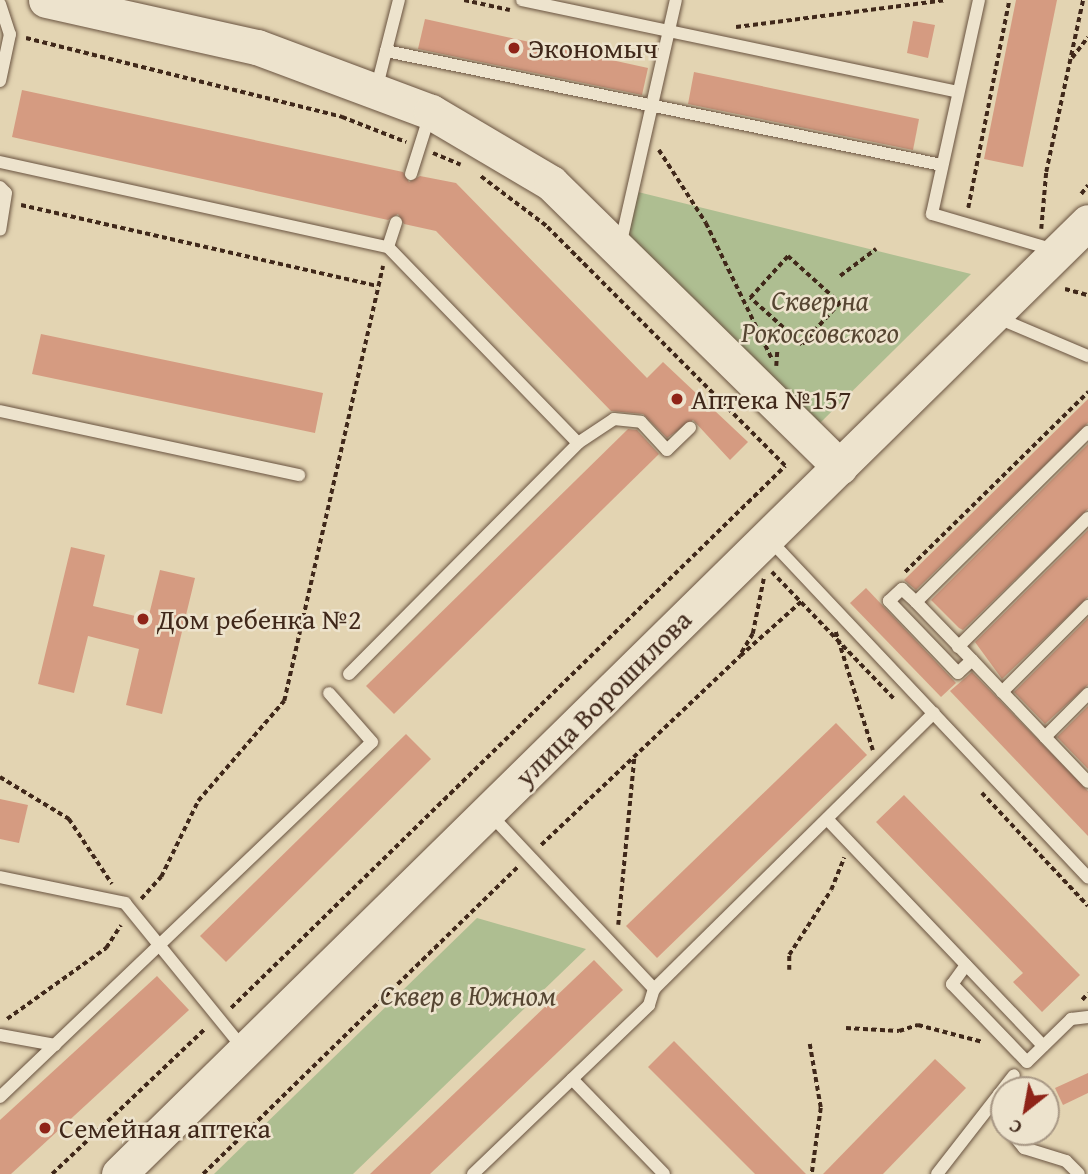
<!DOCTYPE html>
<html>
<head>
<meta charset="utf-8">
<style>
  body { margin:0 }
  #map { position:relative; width:1088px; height:1174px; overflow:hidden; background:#e3d4b2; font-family:"Gentium Book Plus",serif }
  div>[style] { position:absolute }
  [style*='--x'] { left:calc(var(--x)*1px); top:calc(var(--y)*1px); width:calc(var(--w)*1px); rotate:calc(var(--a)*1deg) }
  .green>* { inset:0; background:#aebe91 }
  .building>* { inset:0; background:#d59b81 }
  .path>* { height:3.5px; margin-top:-1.75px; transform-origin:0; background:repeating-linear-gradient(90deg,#40281a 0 5px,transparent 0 8.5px) }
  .roads { filter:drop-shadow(0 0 2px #695340) drop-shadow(0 0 2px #695340) }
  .lane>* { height:12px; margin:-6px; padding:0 6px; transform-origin:6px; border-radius:6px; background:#ede3cd }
  .secondary>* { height:35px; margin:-17.5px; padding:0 17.5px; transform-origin:17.5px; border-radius:17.5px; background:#ede3cd }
  .dots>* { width:19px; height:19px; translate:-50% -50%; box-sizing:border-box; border:4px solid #ede3cd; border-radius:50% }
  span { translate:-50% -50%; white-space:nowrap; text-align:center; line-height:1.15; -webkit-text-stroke:5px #ede3cd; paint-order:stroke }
  .poi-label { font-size:28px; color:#40281a }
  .left { translate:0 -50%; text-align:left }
  .park-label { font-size:28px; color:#564632; font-style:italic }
  .street-label { font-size:28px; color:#40281a }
  .north { position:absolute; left:990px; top:1076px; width:70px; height:70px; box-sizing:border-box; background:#ede3cd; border:2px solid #a89885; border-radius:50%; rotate:211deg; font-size:19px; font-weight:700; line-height:28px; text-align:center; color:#40281a }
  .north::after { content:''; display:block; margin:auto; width:24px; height:32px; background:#8f2418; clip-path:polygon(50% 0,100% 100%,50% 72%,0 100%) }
</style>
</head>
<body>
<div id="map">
  <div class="green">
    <div style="clip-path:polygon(638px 192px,971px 274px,820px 423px,628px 236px)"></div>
    <div style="clip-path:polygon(477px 918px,586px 949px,353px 1174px,214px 1174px)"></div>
  </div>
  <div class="building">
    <div style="clip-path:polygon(1016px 0,1057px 0,1023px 167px,984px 159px)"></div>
    <div style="clip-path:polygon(425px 19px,648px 68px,642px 95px,418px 49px)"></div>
    <div style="clip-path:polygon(913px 21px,935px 25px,928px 58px,907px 53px)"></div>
    <div style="clip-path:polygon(694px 72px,919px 119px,913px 150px,688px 104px)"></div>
    <div style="clip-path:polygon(22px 90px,403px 172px,409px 182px,420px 176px,456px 183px,647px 378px,663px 362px,748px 442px,730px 460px,693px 420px,667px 438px,643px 414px,611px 411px,436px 231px,404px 224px,398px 214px,388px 220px,12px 137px)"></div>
    <div style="clip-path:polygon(41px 334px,323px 393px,315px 433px,32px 374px)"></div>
    <div style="clip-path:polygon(1088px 399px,1088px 423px,916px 590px,904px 580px)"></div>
    <div style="clip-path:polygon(628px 429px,637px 430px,659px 454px,394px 714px,366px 686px)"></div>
    <div style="clip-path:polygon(1088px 444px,1088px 509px,963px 630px,959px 628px,931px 600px)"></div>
    <div style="clip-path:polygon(1088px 530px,1088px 597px,1002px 679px,975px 642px)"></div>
    <div style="clip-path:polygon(71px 547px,105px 555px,93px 606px,148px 619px,160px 570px,195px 578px,162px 714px,126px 705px,139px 649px,88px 636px,74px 693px,38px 684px)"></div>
    <div style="clip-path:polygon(866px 588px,956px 683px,941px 697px,850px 603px)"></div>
    <div style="clip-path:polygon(1088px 618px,1088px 685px,1045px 724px,1014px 692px)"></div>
    <div style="clip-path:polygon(972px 672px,1088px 791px,1088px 836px,950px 691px)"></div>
    <div style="clip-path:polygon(1088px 706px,1088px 769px,1057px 737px)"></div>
    <div style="clip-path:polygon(836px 723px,867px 755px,657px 958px,626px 926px)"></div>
    <div style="clip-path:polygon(406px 734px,431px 759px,226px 962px,200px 936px)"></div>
    <div style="clip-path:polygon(904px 795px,1080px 975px,1042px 1012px,1013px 982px,1023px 973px,876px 822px)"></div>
    <div style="clip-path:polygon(0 799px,28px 805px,19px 843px,0 839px)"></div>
    <div style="clip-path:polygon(594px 960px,623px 990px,430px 1174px,370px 1174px)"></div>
    <div style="clip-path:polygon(157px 976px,189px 1010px,11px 1174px,0 1174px,0 1120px)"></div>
    <div style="clip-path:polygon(674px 1041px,806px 1174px,755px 1174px,648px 1067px)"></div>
    <div style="clip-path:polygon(935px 1059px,966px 1088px,883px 1174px,823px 1174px)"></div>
    <div style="clip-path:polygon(1088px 1073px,1088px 1093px,1063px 1105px,1055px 1088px)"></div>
  </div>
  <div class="path">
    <div style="--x:464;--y:0;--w:47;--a:12.3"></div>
    <div style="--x:736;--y:27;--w:212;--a:-7.3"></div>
    <div style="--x:26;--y:38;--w:326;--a:14"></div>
    <div style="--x:342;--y:117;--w:69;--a:21.3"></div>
    <div style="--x:1072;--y:58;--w:26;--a:-53"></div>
    <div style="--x:659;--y:150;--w:87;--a:57.2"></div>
    <div style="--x:706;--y:223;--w:153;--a:64.1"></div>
    <div style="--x:433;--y:153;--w:30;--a:23"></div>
    <div style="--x:1081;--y:194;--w:11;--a:-52"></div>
    <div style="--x:21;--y:205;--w:365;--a:12.8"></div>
    <div style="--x:968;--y:208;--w:212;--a:-78.8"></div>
    <div style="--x:1041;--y:229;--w:57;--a:-85"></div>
    <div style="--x:1046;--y:172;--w:176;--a:-77.9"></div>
    <div style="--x:788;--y:256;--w:70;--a:42.1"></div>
    <div style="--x:840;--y:303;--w:57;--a:132.1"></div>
    <div style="--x:802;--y:345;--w:70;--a:-137.9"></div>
    <div style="--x:750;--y:298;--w:57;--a:-47.9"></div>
    <div style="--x:840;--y:276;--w:45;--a:-36.9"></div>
    <div style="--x:1065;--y:289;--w:24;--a:15"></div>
    <div style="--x:776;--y:366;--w:15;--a:-86"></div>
    <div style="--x:772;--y:572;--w:178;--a:46.1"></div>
    <div style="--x:905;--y:572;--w:257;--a:-44.5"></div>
    <div style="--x:764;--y:579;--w:56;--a:101.3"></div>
    <div style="--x:753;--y:634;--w:26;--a:121"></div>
    <div style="--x:740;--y:656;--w:83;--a:-41.6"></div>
    <div style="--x:836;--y:632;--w:124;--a:72.6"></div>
    <div style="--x:0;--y:777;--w:81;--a:31.3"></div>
    <div style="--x:69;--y:819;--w:78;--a:56.5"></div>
    <div style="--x:982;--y:793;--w:155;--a:46.8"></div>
    <div style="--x:541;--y:845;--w:274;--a:-43.5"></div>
    <div style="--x:141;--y:899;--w:30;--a:-48"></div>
    <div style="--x:161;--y:877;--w:85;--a:-64"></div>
    <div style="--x:198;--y:801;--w:132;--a:-49.3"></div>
    <div style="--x:284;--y:701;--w:446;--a:-77.2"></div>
    <div style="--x:618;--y:925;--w:167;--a:-84.5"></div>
    <div style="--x:789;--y:970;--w:15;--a:-90"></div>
    <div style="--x:789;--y:955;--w:77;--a:-57.1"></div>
    <div style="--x:831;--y:890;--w:35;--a:-68"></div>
    <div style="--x:1082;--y:1000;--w:9;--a:-49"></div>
    <div style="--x:231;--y:1008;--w:775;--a:-44.37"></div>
    <div style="--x:785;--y:466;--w:339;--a:-134.9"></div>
    <div style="--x:546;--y:226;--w:83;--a:-142.9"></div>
    <div style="--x:7;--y:1019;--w:122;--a:-35.6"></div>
    <div style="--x:106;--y:948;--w:27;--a:-57"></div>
    <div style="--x:846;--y:1028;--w:53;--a:3.2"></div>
    <div style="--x:899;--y:1031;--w:20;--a:-18"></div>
    <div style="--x:918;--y:1025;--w:67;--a:14.7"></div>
    <div style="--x:810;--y:1044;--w:65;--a:80.2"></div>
    <div style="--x:821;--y:1108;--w:67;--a:97.8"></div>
    <div style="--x:52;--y:1174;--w:212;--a:-43.5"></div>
    <div style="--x:203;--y:1174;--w:440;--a:-44.3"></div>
  </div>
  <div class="roads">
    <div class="lane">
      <div style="--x:522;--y:0;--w:445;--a:11.9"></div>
      <div style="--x:979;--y:0;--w:219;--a:102.4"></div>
      <div style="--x:932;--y:214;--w:127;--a:16.4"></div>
      <div style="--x:0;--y:4;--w:32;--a:72"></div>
      <div style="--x:10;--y:34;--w:48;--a:102"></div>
      <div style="--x:386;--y:51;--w:568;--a:11.59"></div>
      <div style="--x:376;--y:90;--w:93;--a:-75.7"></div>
      <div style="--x:0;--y:162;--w:397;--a:12.4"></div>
      <div style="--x:388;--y:247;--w:273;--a:45.9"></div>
      <div style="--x:411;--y:174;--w:63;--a:-72.4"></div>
      <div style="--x:0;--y:187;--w:8;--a:45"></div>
      <div style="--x:6;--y:193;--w:37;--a:99"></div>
      <div style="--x:620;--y:246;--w:252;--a:-77.2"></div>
      <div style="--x:388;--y:247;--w:26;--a:-72"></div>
      <div style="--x:996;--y:317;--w:100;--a:23"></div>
      <div style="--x:0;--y:411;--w:306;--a:12.1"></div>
      <div style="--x:769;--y:539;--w:465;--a:46.7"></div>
      <div style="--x:916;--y:602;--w:242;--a:-44.7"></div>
      <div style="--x:958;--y:647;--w:183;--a:-44.8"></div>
      <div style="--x:972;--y:660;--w:19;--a:137"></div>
      <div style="--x:958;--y:673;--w:100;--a:-133.8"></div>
      <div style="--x:889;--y:601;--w:18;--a:-43"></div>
      <div style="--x:902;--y:589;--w:19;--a:43"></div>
      <div style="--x:916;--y:602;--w:81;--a:46"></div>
      <div style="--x:972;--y:660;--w:106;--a:46.5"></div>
      <div style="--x:1045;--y:737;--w:62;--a:46.3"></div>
      <div style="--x:349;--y:674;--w:325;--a:-45.2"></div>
      <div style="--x:578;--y:443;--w:43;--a:-33.7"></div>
      <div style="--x:614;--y:419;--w:27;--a:6"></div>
      <div style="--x:641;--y:422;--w:38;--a:47"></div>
      <div style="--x:667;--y:450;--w:32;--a:-44"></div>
      <div style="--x:1002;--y:692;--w:122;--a:-45"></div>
      <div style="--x:1045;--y:737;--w:61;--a:-45"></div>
      <div style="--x:488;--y:812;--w:243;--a:46.8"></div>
      <div style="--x:828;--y:820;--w:312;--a:46.4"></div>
      <div style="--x:0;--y:877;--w:128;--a:11.7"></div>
      <div style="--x:125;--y:903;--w:187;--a:50.9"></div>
      <div style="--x:966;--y:965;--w:24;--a:126"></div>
      <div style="--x:952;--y:984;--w:108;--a:46.1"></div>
      <div style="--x:1027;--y:1062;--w:62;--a:-44.3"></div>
      <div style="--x:1071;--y:1019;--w:17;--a:-7"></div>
      <div style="--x:0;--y:1035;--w:56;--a:10.3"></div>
      <div style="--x:572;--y:1079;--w:132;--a:45.9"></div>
      <div style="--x:999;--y:1094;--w:16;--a:72"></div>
      <div style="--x:0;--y:1097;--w:514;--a:-43.66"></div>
      <div style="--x:372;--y:742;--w:65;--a:-131.3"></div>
      <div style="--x:1011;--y:1132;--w:21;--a:51"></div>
      <div style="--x:1024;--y:1148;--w:44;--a:17.2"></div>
      <div style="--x:1066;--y:1161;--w:18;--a:45"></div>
      <div style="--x:473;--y:1174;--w:244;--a:-43.8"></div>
      <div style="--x:649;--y:1005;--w:17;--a:-73"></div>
      <div style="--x:654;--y:989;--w:393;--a:-44.6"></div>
      <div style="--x:937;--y:1174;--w:125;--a:-52.1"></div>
    </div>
    <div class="secondary">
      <div style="--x:46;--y:0;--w:216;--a:12.6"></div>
      <div style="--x:257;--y:47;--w:186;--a:20.5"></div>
      <div style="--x:431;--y:112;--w:139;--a:30.6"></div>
      <div style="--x:551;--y:183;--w:405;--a:44.5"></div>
      <div style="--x:119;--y:1174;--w:1358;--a:-44.49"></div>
    </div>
  </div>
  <div class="dots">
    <div style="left:514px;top:48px;background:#8f2418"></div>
    <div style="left:677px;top:399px;background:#8f2418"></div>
    <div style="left:143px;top:619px;background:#8f2418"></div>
    <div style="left:45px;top:1128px;background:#8f2418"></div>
  </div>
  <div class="poi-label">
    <span class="left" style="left:528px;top:48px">Экономыч</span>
    <span class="left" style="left:691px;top:399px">Аптека №157</span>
    <span class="left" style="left:157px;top:619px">Дом ребенка №2</span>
    <span class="left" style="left:59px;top:1128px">Семейная аптека</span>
  </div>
  <div class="park-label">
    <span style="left:820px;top:316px">Сквер на<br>Рокоссовского</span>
    <span style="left:468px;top:995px">Сквер в Южном</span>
  </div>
  <div class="street-label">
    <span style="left:603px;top:698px;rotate:-45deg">улица Ворошилова</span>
  </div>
  <div class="north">С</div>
</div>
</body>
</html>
